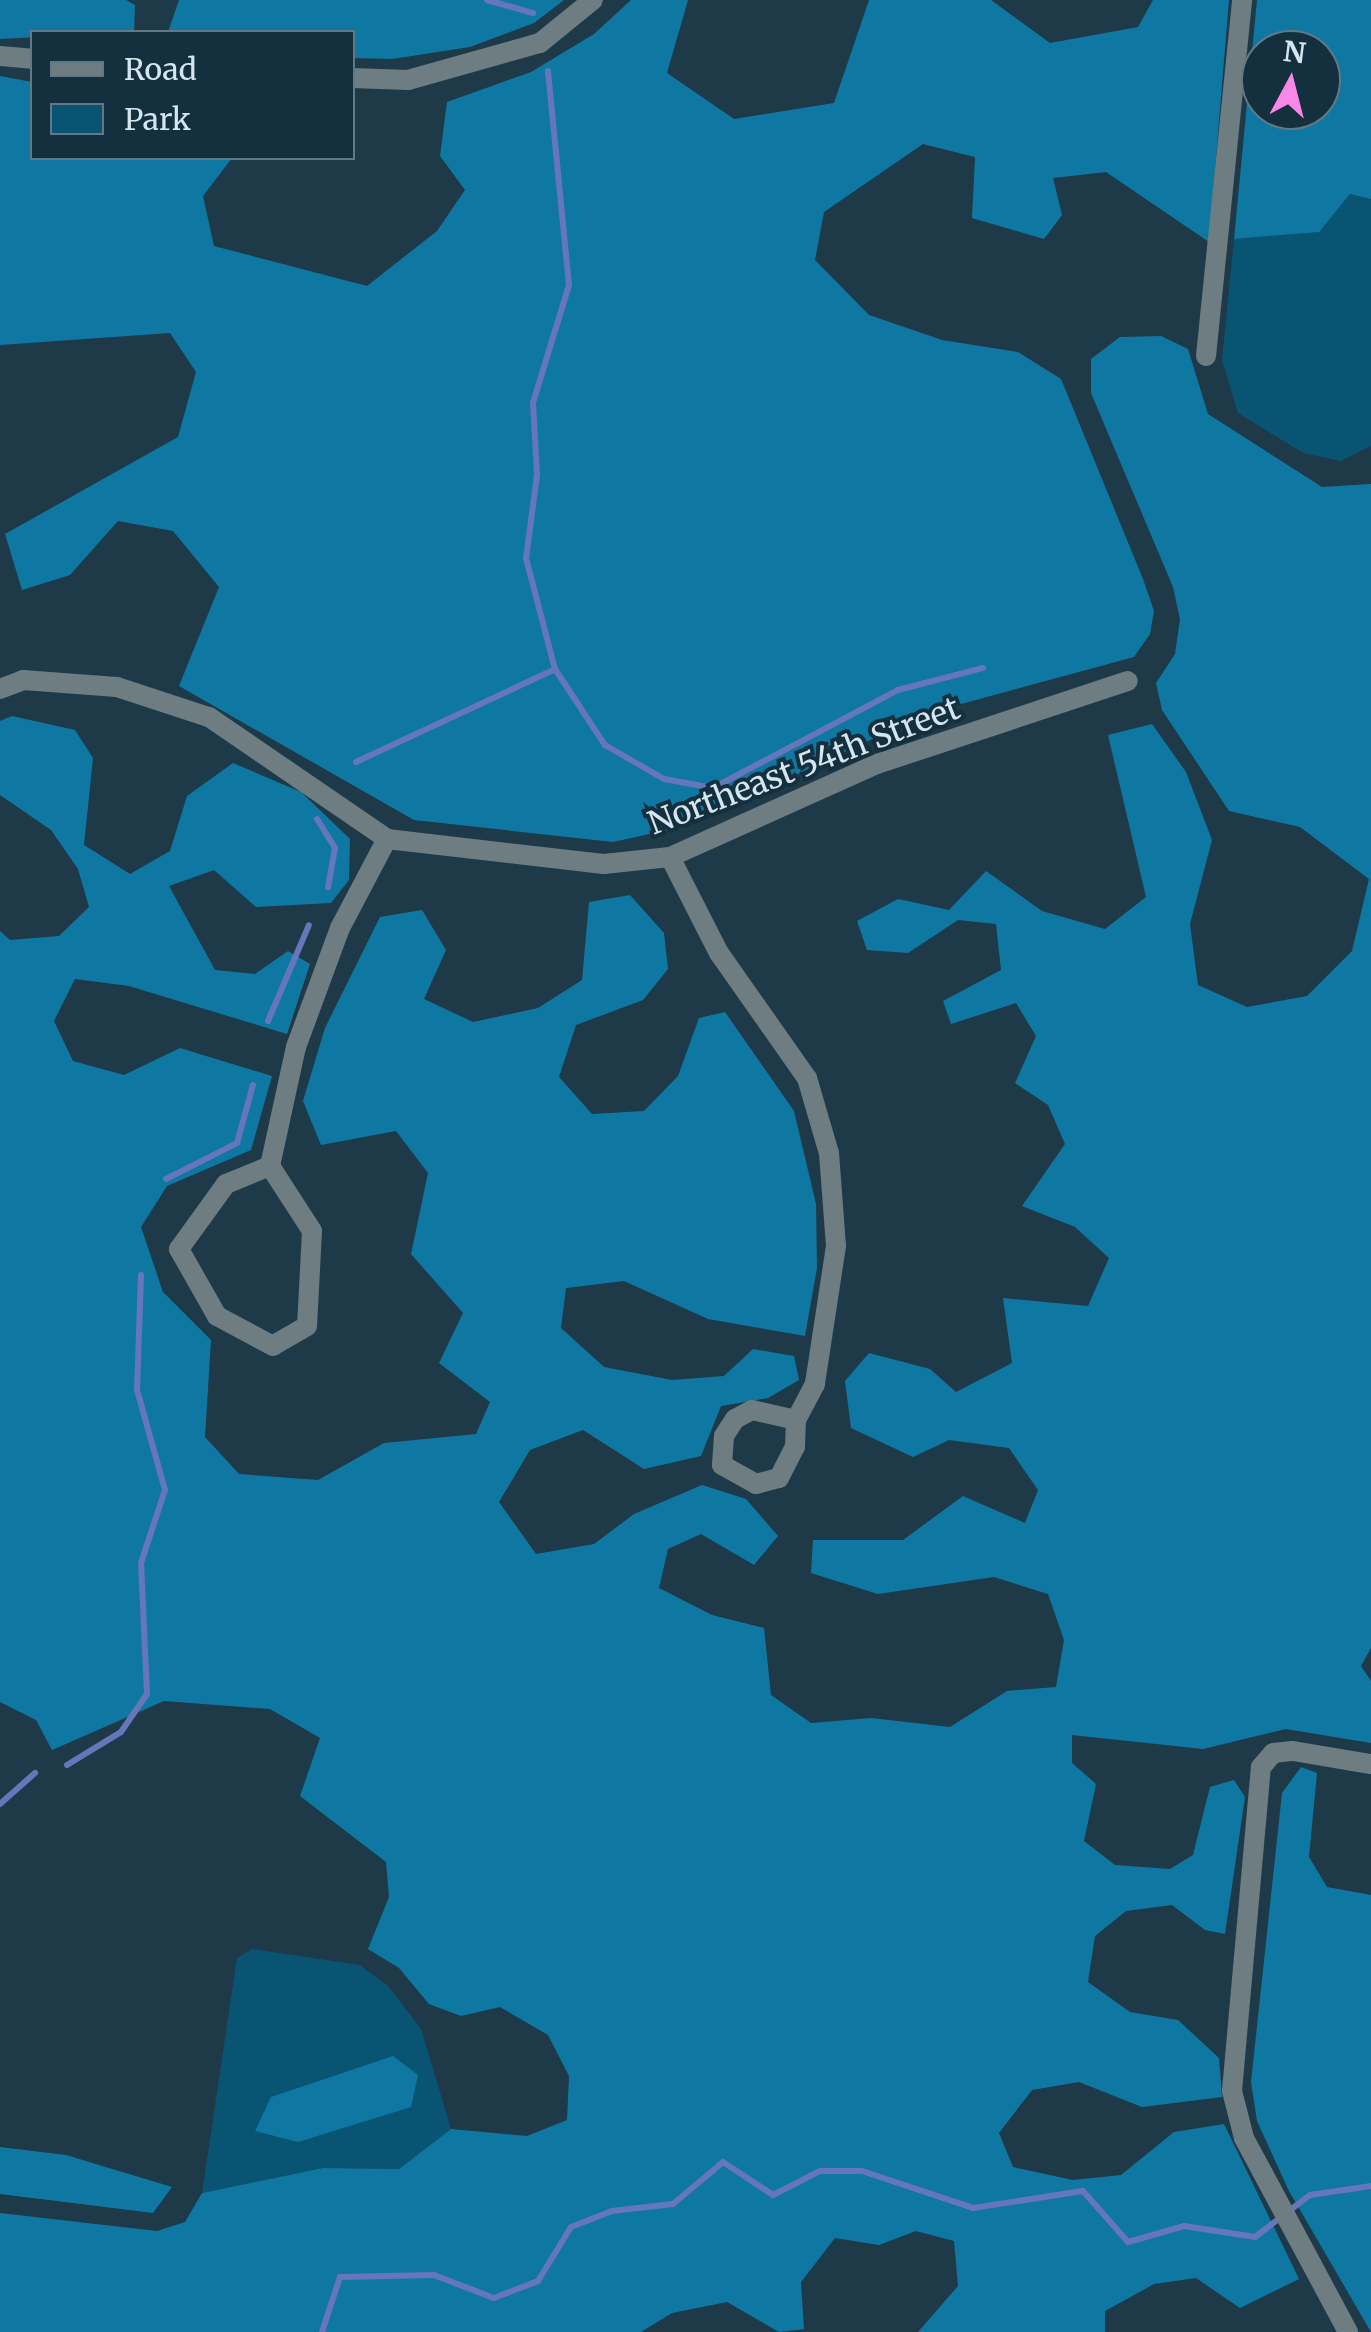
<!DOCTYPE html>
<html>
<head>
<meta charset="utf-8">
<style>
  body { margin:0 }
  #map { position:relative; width:1371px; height:2332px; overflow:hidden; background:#1e3a49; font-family:Merriweather,serif }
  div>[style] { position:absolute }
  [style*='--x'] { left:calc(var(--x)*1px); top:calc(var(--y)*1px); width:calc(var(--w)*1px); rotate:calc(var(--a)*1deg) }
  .green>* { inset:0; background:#095473 }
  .forest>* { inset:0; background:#0f78a2 }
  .stream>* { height:6px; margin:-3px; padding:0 3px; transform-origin:3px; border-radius:3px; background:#6676bb }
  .street>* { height:20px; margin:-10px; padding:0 10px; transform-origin:10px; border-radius:10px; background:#6e7d81 }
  span { translate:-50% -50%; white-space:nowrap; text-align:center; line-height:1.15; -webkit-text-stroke:8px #14303e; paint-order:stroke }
  .street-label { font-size:32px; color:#d6e6f0 }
  .legend { position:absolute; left:30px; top:30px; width:325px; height:130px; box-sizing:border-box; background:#14303e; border:2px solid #627985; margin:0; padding:12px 18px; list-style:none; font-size:30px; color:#d6e6f0 }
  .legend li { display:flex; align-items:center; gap:20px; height:50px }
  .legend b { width:50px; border:2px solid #627985 }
  .north { position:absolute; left:1241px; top:30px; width:100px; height:100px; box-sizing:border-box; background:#14303e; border:2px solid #627985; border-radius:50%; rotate:7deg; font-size:28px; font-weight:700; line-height:40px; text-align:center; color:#d6e6f0 }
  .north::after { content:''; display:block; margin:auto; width:35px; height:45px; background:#f987e9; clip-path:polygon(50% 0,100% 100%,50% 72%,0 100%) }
</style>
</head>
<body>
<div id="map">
  <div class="green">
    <div style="clip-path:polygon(1350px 194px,1371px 199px,1371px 446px,1341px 461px,1303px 453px,1238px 413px,1222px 360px,1234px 239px,1318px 232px)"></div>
    <div style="clip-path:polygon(252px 1949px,360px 1965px,389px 1987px,421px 2029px,451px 2129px,399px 2169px,323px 2168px,202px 2193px,237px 1958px)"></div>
  </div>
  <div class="forest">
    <div style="clip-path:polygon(0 0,126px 0,135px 5px,134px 32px,0 39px)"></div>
    <div style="clip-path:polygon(179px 0,564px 0,534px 23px,470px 47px,392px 59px,353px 58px,352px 32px,168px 32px)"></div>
    <div style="clip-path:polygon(631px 0,688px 0,667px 73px,734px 119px,834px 103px,869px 0,991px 0,1050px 43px,1138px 27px,1153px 0,1229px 0,1209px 242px,1106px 172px,1053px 178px,1062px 215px,1044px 239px,972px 218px,975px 157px,923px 144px,824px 212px,815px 260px,869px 315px,942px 340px,1018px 352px,1061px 379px,1143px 579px,1154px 611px,1150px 634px,1134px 657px,928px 713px,686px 826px,613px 842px,414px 820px,179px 686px,219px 587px,173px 531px,118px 521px,70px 575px,22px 590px,5px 534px,178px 437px,196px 372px,170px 333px,0 345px,0 76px,32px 82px,32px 158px,232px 158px,203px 196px,214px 246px,367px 286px,437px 231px,465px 190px,440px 156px,447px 102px,531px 72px,594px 34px)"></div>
    <div style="clip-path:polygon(evenodd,1257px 0,1371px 0,1371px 199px,1350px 194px,1319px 232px,1234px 239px,1257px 0,1261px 50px,1321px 50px,1321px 110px,1261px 110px,1261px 50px)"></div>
    <div style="clip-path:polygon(1161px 336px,1188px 349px,1208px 414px,1322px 487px,1371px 484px,1371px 1648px,1361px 1666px,1371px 1681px,1371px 1743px,1286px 1729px,1203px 1749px,1072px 1735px,1072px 1763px,1096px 1784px,1084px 1841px,1115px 1865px,1170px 1869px,1193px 1855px,1210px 1787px,1234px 1780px,1245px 1797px,1225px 1934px,1205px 1930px,1172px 1905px,1126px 1911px,1095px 1936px,1088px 1982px,1130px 2012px,1178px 2020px,1219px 2058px,1222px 2097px,1142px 2107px,1079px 2082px,1032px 2090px,999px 2133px,1013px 2167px,1073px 2180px,1121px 2175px,1174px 2132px,1224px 2124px,1299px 2279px,1240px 2308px,1196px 2278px,1154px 2284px,1105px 2311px,1105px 2332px,918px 2332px,958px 2286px,954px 2241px,916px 2231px,879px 2245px,835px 2238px,801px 2282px,804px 2329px,779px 2332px,727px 2302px,672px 2313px,641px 2332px,0 2332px,0 2213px,157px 2231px,185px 2222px,202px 2193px,323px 2168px,399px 2169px,451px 2129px,527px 2136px,567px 2120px,569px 2076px,548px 2035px,500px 2007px,461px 2016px,429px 2004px,399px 1968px,368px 1949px,389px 1897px,386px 1862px,300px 1796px,320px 1738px,270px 1709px,164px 1701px,52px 1750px,36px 1720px,0 1702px,0 931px,10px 940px,59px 936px,89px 907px,78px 869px,51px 830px,0 795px,0 721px,12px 716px,75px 730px,93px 758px,84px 845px,130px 874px,170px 851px,187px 796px,233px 763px,301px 792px,350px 839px,349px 880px,331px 903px,256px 907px,214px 870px,169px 886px,215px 970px,255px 974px,288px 951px,310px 964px,287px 1034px,129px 986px,75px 979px,54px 1021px,73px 1061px,124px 1075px,180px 1048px,272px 1076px,251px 1150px,167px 1186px,141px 1227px,163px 1292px,211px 1340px,205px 1437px,239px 1474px,318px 1480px,384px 1443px,476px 1434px,490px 1402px,439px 1363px,463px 1313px,411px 1254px,428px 1173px,396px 1131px,321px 1145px,303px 1101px,325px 1028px,380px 917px,422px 910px,446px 950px,424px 999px,473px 1022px,538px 1008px,582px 980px,589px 902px,630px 895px,664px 933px,668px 969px,643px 1000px,576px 1025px,559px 1077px,592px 1114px,644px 1111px,678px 1076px,699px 1018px,725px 1012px,794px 1111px,816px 1204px,817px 1268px,805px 1336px,708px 1319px,624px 1281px,566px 1288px,561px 1328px,604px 1367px,672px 1380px,724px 1376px,753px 1349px,794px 1356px,799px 1380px,768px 1398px,721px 1406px,701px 1456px,644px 1469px,583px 1430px,530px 1450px,499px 1502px,536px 1554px,594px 1544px,634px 1514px,702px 1485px,746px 1499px,778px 1536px,754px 1565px,701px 1534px,668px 1549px,659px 1588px,712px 1615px,764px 1628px,771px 1695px,811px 1723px,871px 1718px,950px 1727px,1007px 1691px,1056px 1687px,1064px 1640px,1048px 1594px,994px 1577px,878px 1594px,811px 1573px,813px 1540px,903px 1540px,963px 1496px,1025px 1523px,1038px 1490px,1009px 1448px,949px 1440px,913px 1457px,851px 1428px,845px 1381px,869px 1353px,930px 1369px,956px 1392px,1012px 1363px,1003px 1298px,1088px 1306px,1109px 1258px,1075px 1227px,1022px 1206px,1065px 1144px,1048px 1105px,1015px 1083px,1036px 1036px,1016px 1003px,951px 1024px,943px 1001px,1001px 970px,996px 924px,958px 920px,908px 953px,867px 950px,857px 921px,898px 899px,949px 910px,986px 871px,1042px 911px,1105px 929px,1146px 897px,1108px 735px,1152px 724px,1186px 772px,1212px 840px,1190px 924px,1198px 985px,1247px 1007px,1307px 996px,1352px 951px,1369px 879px,1300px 827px,1229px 811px,1162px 710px,1156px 683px,1175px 654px,1180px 619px,1173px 587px,1091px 393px,1091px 359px,1120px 337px)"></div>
    <div style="clip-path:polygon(1301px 1767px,1317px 1773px,1309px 1857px,1327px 1887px,1371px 1895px,1371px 2332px,1289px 2191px,1257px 2121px,1251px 2082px,1282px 1793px)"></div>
    <div style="clip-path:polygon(393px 2056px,418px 2075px,411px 2107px,298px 2142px,255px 2131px,271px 2097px)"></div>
    <div style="clip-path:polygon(0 2147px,66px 2155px,172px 2187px,153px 2213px,0 2194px)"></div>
  </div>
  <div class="stream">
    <div style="--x:487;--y:0;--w:48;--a:15.8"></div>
    <div style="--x:548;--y:71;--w:215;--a:84.4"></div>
    <div style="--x:569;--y:285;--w:123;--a:107"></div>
    <div style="--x:533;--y:403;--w:72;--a:86.8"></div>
    <div style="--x:537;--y:475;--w:84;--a:97.5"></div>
    <div style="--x:526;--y:558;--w:115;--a:75.4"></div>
    <div style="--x:555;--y:669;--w:91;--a:56.7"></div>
    <div style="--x:605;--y:745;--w:68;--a:30"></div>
    <div style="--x:664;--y:779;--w:50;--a:10.4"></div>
    <div style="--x:713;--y:788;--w:209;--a:-27.9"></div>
    <div style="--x:898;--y:690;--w:88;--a:-14.5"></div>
    <div style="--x:356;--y:762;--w:220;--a:-25"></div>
    <div style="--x:317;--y:819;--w:34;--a:58"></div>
    <div style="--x:335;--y:848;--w:40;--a:100"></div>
    <div style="--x:268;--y:1021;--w:104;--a:-66.9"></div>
    <div style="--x:166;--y:1179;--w:80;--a:-26.9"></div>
    <div style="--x:237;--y:1143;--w:60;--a:-74.6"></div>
    <div style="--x:67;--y:1765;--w:63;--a:-31.4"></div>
    <div style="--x:121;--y:1732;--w:46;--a:-55.6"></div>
    <div style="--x:147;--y:1694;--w:131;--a:-92.6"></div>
    <div style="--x:141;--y:1563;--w:77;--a:-71.8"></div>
    <div style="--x:165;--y:1490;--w:104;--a:-105.6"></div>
    <div style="--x:137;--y:1390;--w:115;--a:-88"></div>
    <div style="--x:0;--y:1804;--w:47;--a:-41.5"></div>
    <div style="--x:322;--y:2332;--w:58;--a:-71.9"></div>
    <div style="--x:340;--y:2277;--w:94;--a:-1.2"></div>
    <div style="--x:434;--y:2275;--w:64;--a:21"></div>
    <div style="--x:494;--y:2298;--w:47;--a:-21.1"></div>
    <div style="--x:538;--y:2281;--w:63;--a:-58.6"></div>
    <div style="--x:571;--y:2227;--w:44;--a:-21.3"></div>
    <div style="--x:612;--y:2211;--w:61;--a:-6.5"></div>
    <div style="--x:673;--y:2204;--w:65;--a:-40"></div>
    <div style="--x:723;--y:2162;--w:60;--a:33.4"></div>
    <div style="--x:773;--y:2195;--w:53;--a:-27.1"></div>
    <div style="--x:820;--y:2171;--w:42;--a:0"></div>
    <div style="--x:862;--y:2171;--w:117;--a:18.4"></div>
    <div style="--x:973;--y:2208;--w:111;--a:-8.8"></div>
    <div style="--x:1083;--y:2191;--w:68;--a:48.6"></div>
    <div style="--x:1128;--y:2242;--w:58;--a:-15.9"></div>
    <div style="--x:1184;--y:2226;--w:72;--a:8.8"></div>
    <div style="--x:1255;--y:2237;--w:69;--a:-37.4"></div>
    <div style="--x:1310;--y:2195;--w:62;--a:-8.4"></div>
  </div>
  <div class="street">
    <div style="--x:0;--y:56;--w:32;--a:5"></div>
    <div style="--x:352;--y:78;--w:56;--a:2"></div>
    <div style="--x:408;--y:80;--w:137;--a:-15.7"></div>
    <div style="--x:540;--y:43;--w:68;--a:-39.1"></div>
    <div style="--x:1206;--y:356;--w:358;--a:-84.2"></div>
    <div style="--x:0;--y:689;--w:25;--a:-21"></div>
    <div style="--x:23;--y:680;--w:94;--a:4.3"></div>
    <div style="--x:117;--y:687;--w:97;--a:18.1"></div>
    <div style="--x:209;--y:717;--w:216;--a:34.4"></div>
    <div style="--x:387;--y:839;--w:218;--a:6.6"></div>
    <div style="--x:604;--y:864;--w:66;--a:-6.1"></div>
    <div style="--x:670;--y:857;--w:227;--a:-24.2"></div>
    <div style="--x:877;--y:764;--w:264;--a:-18.3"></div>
    <div style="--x:670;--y:857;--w:108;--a:63"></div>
    <div style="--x:719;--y:953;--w:153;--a:54.9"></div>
    <div style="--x:807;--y:1078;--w:78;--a:73.7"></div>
    <div style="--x:829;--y:1153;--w:93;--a:85.7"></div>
    <div style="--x:836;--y:1246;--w:140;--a:98.7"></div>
    <div style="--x:815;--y:1384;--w:41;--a:117.8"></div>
    <div style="--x:796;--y:1420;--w:45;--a:-167.2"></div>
    <div style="--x:752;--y:1410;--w:19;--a:152"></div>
    <div style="--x:735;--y:1419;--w:20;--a:123"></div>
    <div style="--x:724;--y:1436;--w:29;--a:94"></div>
    <div style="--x:722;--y:1465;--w:39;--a:29"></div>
    <div style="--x:756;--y:1484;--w:24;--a:-15"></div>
    <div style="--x:779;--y:1478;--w:35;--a:-63"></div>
    <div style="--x:795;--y:1447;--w:27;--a:-88"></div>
    <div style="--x:270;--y:1166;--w:77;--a:57.1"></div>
    <div style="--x:312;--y:1231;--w:95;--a:93"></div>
    <div style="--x:307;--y:1326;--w:39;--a:150"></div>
    <div style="--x:273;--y:1346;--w:64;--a:-151.8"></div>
    <div style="--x:217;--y:1316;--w:77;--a:-119.6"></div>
    <div style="--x:179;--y:1249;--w:80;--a:-54.1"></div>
    <div style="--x:226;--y:1184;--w:48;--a:-22.2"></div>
    <div style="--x:270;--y:1166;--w:122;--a:-77.7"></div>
    <div style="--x:296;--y:1047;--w:127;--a:-69.7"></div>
    <div style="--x:340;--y:928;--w:101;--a:-62.2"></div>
    <div style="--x:1348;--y:2332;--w:220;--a:-118.2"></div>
    <div style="--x:1244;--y:2138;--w:49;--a:-104.3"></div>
    <div style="--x:1232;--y:2091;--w:325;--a:-84.9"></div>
    <div style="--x:1261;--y:1767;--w:18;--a:-49"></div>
    <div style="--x:1273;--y:1753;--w:20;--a:-6"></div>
    <div style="--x:1293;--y:1751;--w:79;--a:9.5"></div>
  </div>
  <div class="street-label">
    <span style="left:804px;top:766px;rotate:-21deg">Northeast 54th Street</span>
  </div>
  <ul class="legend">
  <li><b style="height:12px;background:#6e7d81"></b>Road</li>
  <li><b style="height:28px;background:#095473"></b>Park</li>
  </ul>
  <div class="north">N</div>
</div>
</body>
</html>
